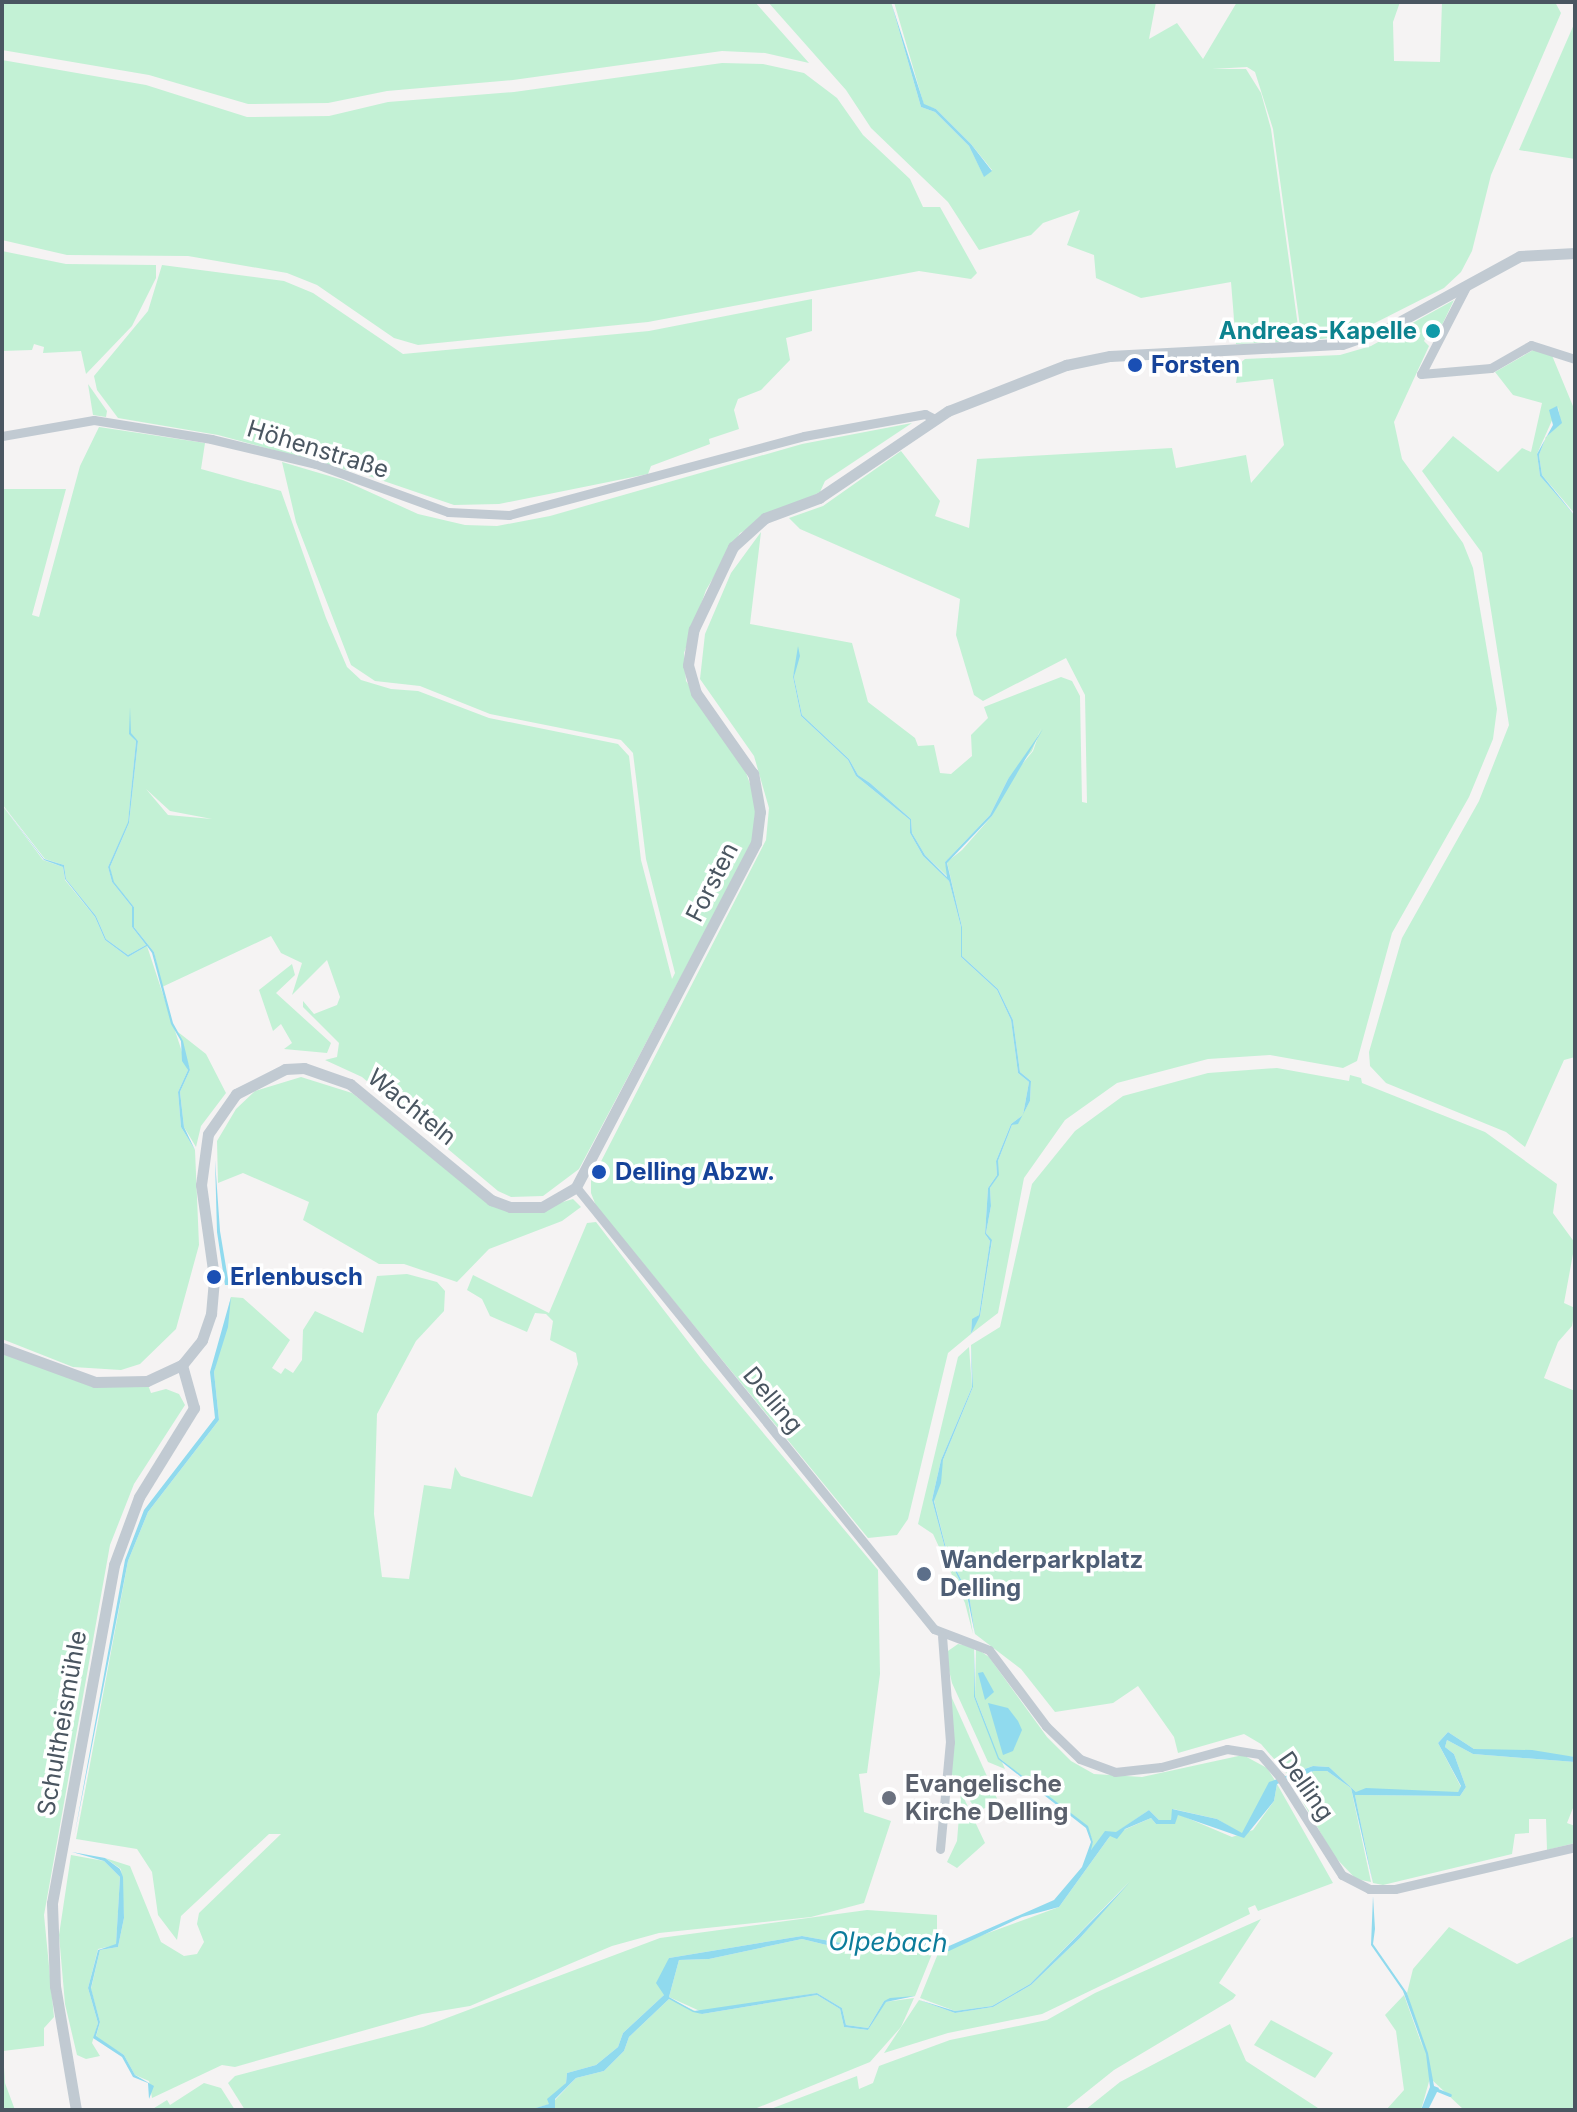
<!DOCTYPE html>
<html>
<head>
<meta charset="utf-8">
<style>
  body { margin:0 }
  #map { position:relative; width:1577px; height:2112px; overflow:hidden; background:#f5f3f3; font-family:Inter,sans-serif }
  div>[style] { position:absolute }
  [style*='--x'] { left:calc(var(--x)*1px); top:calc(var(--y)*1px); width:calc(var(--w)*1px); rotate:calc(var(--a)*1deg) }
  .green>* { inset:0; background:#c3f1d5 }
  .water>* { inset:0; background:#90daee }
  .stream>* { height:3px; margin:-1.5px; padding:0 1.5px; transform-origin:1.5px; border-radius:1.5px; background:#90daee }
  .minor>* { height:9px; margin:-4.5px; padding:0 4.5px; transform-origin:4.5px; border-radius:4.5px; background:#c1cad2 }
  .tertiary>* { height:11px; margin:-5.5px; padding:0 5.5px; transform-origin:5.5px; border-radius:5.5px; background:#c1cad2 }
  .dots>* { width:22px; height:22px; translate:-50% -50%; box-sizing:border-box; border:4px solid #fff; border-radius:50% }
  span { translate:-50% -50%; white-space:nowrap; text-align:center; line-height:1.15; -webkit-text-stroke:7px #fff; paint-order:stroke }
  .culture-label { font-size:24px; color:#0d838f; font-weight:700 }
  .right { translate:-100% -50%; text-align:right }
  .transit-label { font-size:24px; color:#164399; font-weight:700 }
  .left { translate:0 -50%; text-align:left }
  .street-label { font-size:24px; color:#4a5661 }
  .service-label { font-size:24px; color:#4e5e75; font-weight:700 }
  .worship-label { font-size:24px; color:#5b616d; font-weight:700 }
  .water-label { font-size:26px; color:#0c7c9b; font-style:italic }
  .frame { position:absolute; inset:0; border:4px solid #4a5661; pointer-events:none }
</style>
</head>
<body>
<div id="map">
  <div class="green">
    <div style="clip-path:polygon(2px 2px,755px 2px,809px 63px,765px 53px,722px 51px,513px 80px,387px 91px,328px 103px,248px 104px,149px 75px,2px 50px)"></div>
    <div style="clip-path:polygon(768px 2px,891px 2px,921px 107px,935px 112px,969px 146px,984px 176px,992px 170px,971px 144px,936px 109px,924px 105px,894px 2px,1156px 2px,1149px 39px,1177px 23px,1203px 59px,1237px 2px,1400px 2px,1393px 22px,1394px 61px,1440px 62px,1442px 2px,1555px 2px,1561px 13px,1491px 175px,1472px 251px,1461px 272px,1444px 288px,1365px 328px,1330px 338px,1302px 341px,1273px 129px,1255px 72px,1247px 67px,1212px 69px,1246px 69px,1261px 93px,1271px 129px,1300px 341px,1236px 344px,1231px 282px,1141px 298px,1096px 278px,1094px 255px,1067px 245px,1080px 210px,1043px 223px,1031px 235px,979px 250px,948px 202px,871px 128px,846px 90px)"></div>
    <div style="clip-path:polygon(1575px 22px,1575px 159px,1519px 150px)"></div>
    <div style="clip-path:polygon(2px 60px,146px 85px,247px 117px,329px 116px,388px 102px,514px 92px,722px 63px,763px 64px,804px 73px,837px 98px,863px 135px,910px 179px,923px 207px,940px 207px,977px 273px,971px 279px,919px 271px,648px 322px,418px 345px,394px 338px,317px 285px,287px 273px,188px 256px,67px 255px,2px 240px)"></div>
    <div style="clip-path:polygon(2px 251px,66px 264px,156px 265px,156px 278px,132px 326px,86px 374px,81px 351px,43px 353px,44px 347px,34px 344px,32px 350px,2px 351px)"></div>
    <div style="clip-path:polygon(162px 265px,284px 281px,313px 293px,403px 354px,649px 331px,812px 299px,812px 331px,786px 338px,790px 360px,761px 390px,738px 399px,734px 410px,739px 429px,709px 439px,710px 444px,651px 466px,648px 474px,499px 504px,454px 505px,372px 477px,218px 435px,118px 418px,97px 390px,94px 376px,148px 311px)"></div>
    <div style="clip-path:polygon(1454px 300px,1441px 327px,1430px 328px,1424px 341px,1429px 346px,1394px 422px,1402px 459px,1463px 543px,1473px 568px,1497px 709px,1493px 739px,1469px 797px,1392px 933px,1357px 1061px,1343px 1068px,1270px 1055px,1208px 1059px,1117px 1083px,1065px 1120px,1024px 1178px,998px 1313px,972px 1333px,974px 1320px,980px 1316px,992px 1241px,986px 1233px,991px 1206px,990px 1188px,998px 1175px,998px 1161px,1012px 1125px,1018px 1123px,1030px 1101px,1031px 1081px,1020px 1072px,1013px 1020px,998px 989px,962px 956px,962px 927px,947px 862px,962px 850px,992px 816px,1009px 780px,1033px 751px,1041px 728px,1032px 751px,1008px 779px,990px 815px,945px 862px,949px 878px,925px 855px,912px 833px,911px 819px,870px 783px,858px 775px,849px 759px,802px 715px,794px 677px,798px 656px,793px 677px,801px 716px,848px 760px,856px 776px,910px 820px,910px 833px,923px 856px,949px 881px,961px 927px,961px 957px,997px 990px,1011px 1020px,1018px 1073px,1029px 1082px,1023px 1115px,1011px 1124px,996px 1161px,997px 1175px,988px 1188px,985px 1234px,990px 1241px,979px 1315px,972px 1320px,971px 1334px,948px 1353px,908px 1519px,897px 1535px,868px 1538px,596px 1206px,591px 1193px,591px 1181px,766px 840px,769px 808px,754px 756px,700px 679px,705px 634px,731px 573px,761px 532px,750px 624px,852px 643px,868px 702px,915px 738px,918px 746px,934px 745px,940px 773px,951px 774px,972px 756px,971px 735px,988px 718px,984px 707px,1061px 677px,1072px 681px,1080px 696px,1082px 802px,1087px 803px,1085px 695px,1066px 658px,983px 701px,974px 695px,956px 635px,960px 599px,800px 529px,789px 518px,823px 506px,901px 451px,940px 501px,935px 516px,969px 528px,977px 459px,1172px 448px,1176px 468px,1246px 455px,1251px 483px,1284px 445px,1273px 379px,1236px 383px,1239px 364px,1245px 359px,1340px 355px,1371px 346px)"></div>
    <div style="clip-path:polygon(1535px 349px,1551px 353px,1575px 411px,1575px 514px,1542px 475px,1539px 455px,1546px 437px,1561px 423px,1558px 407px,1537px 454px,1540px 476px,1575px 516px,1575px 1057px,1564px 1060px,1525px 1147px,1506px 1132px,1386px 1083px,1370px 1066px,1369px 1052px,1402px 938px,1479px 801px,1509px 725px,1482px 553px,1422px 471px,1453px 436px,1498px 472px,1522px 448px,1531px 452px,1542px 403px,1513px 395px,1495px 372px)"></div>
    <div style="clip-path:polygon(88px 384px,107px 411px,106px 417px,93px 415px)"></div>
    <div style="clip-path:polygon(evenodd,912px 423px,825px 481px,820px 492px,740px 533px,706px 590px,684px 653px,686px 681px,742px 762px,756px 800px,753px 841px,579px 1169px,543px 1196px,511px 1197px,498px 1191px,362px 1077px,325px 1060px,337px 1057px,339px 1043px,303px 1007px,303px 1001px,314px 1014px,337px 1005px,340px 997px,327px 960px,292px 995px,302px 963px,281px 953px,271px 936px,162px 987px,154px 952px,134px 927px,134px 907px,113px 882px,110px 867px,129px 823px,138px 741px,129px 733px,136px 741px,128px 823px,108px 867px,112px 882px,132px 907px,132px 927px,146px 945px,128px 955px,106px 939px,96px 916px,66px 879px,64px 865px,45px 859px,2px 804px,2px 489px,66px 489px,32px 615px,39px 617px,80px 466px,99px 427px,205px 443px,201px 469px,281px 491px,326px 618px,347px 667px,361px 680px,391px 689px,418px 691px,489px 718px,618px 744px,629px 756px,641px 860px,672px 979px,675px 973px,646px 859px,633px 753px,621px 740px,490px 714px,420px 686px,375px 681px,351px 665px,296px 522px,282px 462px,343px 480px,418px 514px,465px 525px,497px 526px,550px 516px,802px 444px,912px 423px,146px 789px,170px 811px,212px 819px,168px 815px,146px 789px)"></div>
    <div style="clip-path:polygon(2px 805px,43px 860px,63px 867px,65px 880px,95px 917px,105px 940px,128px 957px,147px 946px,188px 1070px,178px 1092px,181px 1127px,195px 1150px,199px 1245px,176px 1329px,140px 1364px,121px 1370px,73px 1367px,2px 1339px)"></div>
    <div style="clip-path:polygon(292px 964px,295px 975px,276px 993px,331px 1043px,327px 1053px,284px 1049px,292px 1043px,281px 1024px,273px 1031px,259px 990px)"></div>
    <div style="clip-path:polygon(178px 1032px,206px 1054px,226px 1093px,201px 1126px,196px 1147px,184px 1127px,180px 1092px,190px 1070px)"></div>
    <div style="clip-path:polygon(1277px 1068px,1349px 1081px,1350px 1075px,1361px 1078px,1362px 1083px,1485px 1132px,1557px 1184px,1553px 1213px,1575px 1243px,1564px 1303px,1575px 1308px,1572px 1326px,1558px 1342px,1544px 1378px,1575px 1391px,1575px 1757px,1474px 1749px,1448px 1732px,1438px 1743px,1461px 1787px,1458px 1792px,1356px 1792px,1329px 1767px,1313px 1766px,1288px 1775px,1261px 1744px,1244px 1734px,1178px 1753px,1174px 1737px,1138px 1686px,1113px 1703px,1055px 1712px,1021px 1669px,975px 1634px,969px 1595px,947px 1552px,934px 1500px,943px 1460px,973px 1387px,971px 1345px,1000px 1327px,1032px 1184px,1075px 1131px,1123px 1096px,1208px 1073px)"></div>
    <div style="clip-path:polygon(301px 1077px,352px 1093px,490px 1203px,525px 1213px,573px 1199px,581px 1207px,562px 1221px,489px 1249px,457px 1282px,404px 1264px,379px 1264px,303px 1220px,309px 1202px,243px 1173px,218px 1183px,217px 1141px,236px 1109px,255px 1091px)"></div>
    <div style="clip-path:polygon(596px 1222px,703px 1361px,878px 1570px,880px 1674px,867px 1773px,859px 1774px,864px 1812px,891px 1821px,864px 1903px,811px 1917px,659px 1933px,612px 1946px,470px 2006px,422px 2014px,235px 2067px,222px 2065px,152px 2098px,149px 2081px,135px 2075px,124px 2055px,96px 2037px,100px 2022px,91px 1989px,100px 1950px,118px 1947px,124px 1918px,121px 1869px,105px 1858px,130px 1866px,161px 1942px,184px 1956px,197px 1954px,204px 1942px,197px 1924px,199px 1913px,281px 1834px,269px 1834px,181px 1916px,177px 1940px,158px 1915px,152px 1872px,137px 1849px,76px 1839px,128px 1561px,148px 1512px,219px 1420px,214px 1372px,231px 1297px,243px 1298px,290px 1340px,272px 1368px,281px 1374px,285px 1368px,293px 1373px,302px 1360px,303px 1330px,315px 1311px,363px 1333px,377px 1276px,407px 1274px,437px 1282px,445px 1291px,444px 1311px,416px 1341px,377px 1414px,374px 1514px,382px 1577px,409px 1579px,424px 1485px,451px 1489px,455px 1467px,461px 1476px,532px 1497px,578px 1364px,576px 1353px,550px 1340px,553px 1321px,546px 1314px,535px 1313px,527px 1332px,490px 1316px,482px 1299px,467px 1290px,473px 1275px,549px 1313px,587px 1223px)"></div>
    <div style="clip-path:polygon(969px 1347px,972px 1387px,941px 1460px,932px 1500px,946px 1552px,967px 1596px,973px 1634px,965px 1603px,933px 1534px,918px 1524px,958px 1357px)"></div>
    <div style="clip-path:polygon(2px 1351px,67px 1375px,148px 1385px,151px 1393px,166px 1389px,179px 1394px,185px 1405px,134px 1484px,110px 1545px,44px 1915px,54px 2017px,44px 2028px,44px 2046px,3px 2051px,5px 2083px,15px 2110px,2px 2110px)"></div>
    <div style="clip-path:polygon(958px 1644px,974px 1647px,974px 1697px,1005px 1769px,988px 1762px,952px 1683px,945px 1653px)"></div>
    <div style="clip-path:polygon(976px 1648px,989px 1657px,1047px 1737px,1071px 1761px,1094px 1774px,1142px 1777px,1243px 1755px,1267px 1768px,1276px 1782px,1242px 1834px,1217px 1819px,1173px 1809px,1171px 1820px,1159px 1820px,1149px 1810px,1089px 1851px,1093px 1842px,1087px 1826px,999px 1758px,975px 1696px)"></div>
    <div style="clip-path:polygon(951px 1696px,999px 1803px,977px 1811px,951px 1773px)"></div>
    <div style="clip-path:polygon(1447px 1740px,1473px 1754px,1575px 1762px,1575px 1803px,1567px 1823px,1575px 1826px,1575px 1843px,1547px 1850px,1546px 1819px,1529px 1819px,1529px 1833px,1515px 1834px,1512px 1854px,1383px 1885px,1373px 1883px,1355px 1795px,1460px 1796px,1466px 1787px,1454px 1754px,1445px 1747px)"></div>
    <div style="clip-path:polygon(1314px 1771px,1327px 1771px,1351px 1788px,1371px 1882px,1356px 1879px,1334px 1856px,1289px 1778px)"></div>
    <div style="clip-path:polygon(1277px 1784px,1333px 1883px,1258px 1911px,1255px 1905px,1248px 1908px,1250px 1914px,1042px 2014px,948px 2033px,884px 2053px,919px 2000px,955px 2013px,993px 2007px,1031px 1985px,1080px 1938px,1129px 1882px,1030px 1984px,992px 2006px,955px 2011px,920px 1998px,939px 1951px,1059px 1907px,1110px 1836px,1151px 1818px,1156px 1824px,1174px 1824px,1178px 1814px,1232px 1837px,1253px 1830px,1274px 1801px)"></div>
    <div style="clip-path:polygon(961px 1792px,985px 1843px,957px 1868px,947px 1862px,957px 1841px)"></div>
    <div style="clip-path:polygon(71px 1855px,104px 1861px,120px 1877px,116px 1945px,98px 1949px,88px 1988px,98px 2023px,92px 2043px,100px 2056px,86px 2059px,77px 2055px,65px 2004px,59px 1935px)"></div>
    <div style="clip-path:polygon(867px 1910px,937px 1915px,937px 1942px,841px 1943px,802px 1936px,669px 1958px,664px 1995px,623px 2033px,618px 2047px,596px 2065px,567px 2073px,566px 2083px,550px 2104px,529px 2110px,245px 2110px,228px 2083px,235px 2076px,423px 2027px,660px 1938px)"></div>
    <div style="clip-path:polygon(1261px 1919px,1219px 1983px,1236px 1995px,1233px 1999px,1114px 2070px,1064px 2110px,768px 2110px,857px 2076px,859px 2089px,873px 2083px,879px 2066px,950px 2040px,1047px 2020px,1095px 1993px)"></div>
    <div style="clip-path:polygon(1449px 1927px,1517px 1964px,1575px 1936px,1575px 2110px,1464px 2110px,1430px 2078px,1421px 2110px,1386px 2110px,1404px 2090px,1396px 2031px,1385px 2015px,1404px 1995px,1423px 2048px,1407px 1993px,1413px 1969px)"></div>
    <div style="clip-path:polygon(802px 1939px,839px 1948px,916px 1944px,934px 1949px,915px 1996px,884px 2001px,868px 2028px,846px 2025px,842px 2008px,817px 1993px,702px 2012px,669px 1997px,679px 1960px,709px 1959px)"></div>
    <div style="clip-path:polygon(817px 1995px,840px 2009px,844px 2027px,868px 2030px,885px 2002px,914px 1998px,901px 2027px,870px 2062px,752px 2110px,555px 2110px,555px 2100px,576px 2078px,604px 2071px,624px 2051px,629px 2037px,669px 1999px,702px 2014px)"></div>
    <div style="clip-path:polygon(1271px 2020px,1333px 2053px,1315px 2078px,1254px 2045px)"></div>
    <div style="clip-path:polygon(1230px 2024px,1246px 2061px,1321px 2110px,1085px 2110px,1120px 2082px)"></div>
    <div style="clip-path:polygon(204px 2083px,221px 2088px,235px 2110px,151px 2110px,167px 2100px,170px 2105px)"></div>
  </div>
  <div class="water">
    <div style="clip-path:polygon(891px 2px,924px 104px,936px 109px,971px 144px,992px 171px,984px 177px,969px 146px,935px 112px,921px 107px)"></div>
    <div style="clip-path:polygon(1557px 406px,1562px 423px,1546px 437px,1539px 455px,1542px 475px,1575px 516px,1540px 476px,1537px 454px,1553px 425px,1549px 410px)"></div>
    <div style="clip-path:polygon(798px 646px,800px 656px,794px 677px,802px 715px,849px 759px,858px 775px,870px 783px,911px 819px,912px 833px,925px 855px,947px 877px,945px 862px,990px 815px,1008px 779px,1043px 729px,992px 816px,947px 863px,962px 927px,962px 956px,998px 989px,1013px 1020px,1020px 1072px,1031px 1081px,1030px 1101px,1018px 1124px,1012px 1125px,998px 1161px,999px 1175px,990px 1188px,991px 1206px,986px 1233px,992px 1240px,980px 1316px,971px 1334px,972px 1319px,979px 1315px,990px 1241px,985px 1234px,988px 1188px,997px 1175px,996px 1161px,1011px 1124px,1023px 1115px,1029px 1082px,1018px 1073px,1011px 1020px,997px 990px,961px 957px,961px 927px,949px 881px,923px 856px,910px 833px,910px 820px,856px 776px,848px 760px,801px 716px,793px 677px)"></div>
    <div style="clip-path:polygon(130px 707px,131px 733px,138px 741px,129px 823px,110px 867px,114px 882px,134px 907px,134px 927px,154px 952px,173px 1023px,183px 1041px,190px 1070px,180px 1092px,184px 1127px,195px 1150px,181px 1127px,178px 1092px,188px 1070px,182px 1061px,181px 1041px,171px 1024px,152px 953px,147px 946px,128px 957px,105px 940px,95px 917px,65px 879px,63px 867px,44px 860px,2px 805px,44px 859px,64px 865px,66px 879px,96px 916px,106px 939px,128px 955px,146px 945px,132px 927px,132px 907px,112px 882px,108px 867px,128px 822px,136px 741px,129px 734px)"></div>
    <div style="clip-path:polygon(215px 1160px,220px 1231px,229px 1285px,225px 1285px,217px 1232px)"></div>
    <div style="clip-path:polygon(231px 1297px,228px 1327px,214px 1372px,219px 1420px,148px 1512px,128px 1561px,74px 1838px,125px 1560px,144px 1510px,215px 1418px,210px 1372px)"></div>
    <div style="clip-path:polygon(971px 1345px,973px 1387px,943px 1460px,941px 1483px,934px 1501px,947px 1552px,969px 1595px,975px 1634px,967px 1596px,946px 1552px,932px 1500px,941px 1460px,972px 1387px)"></div>
    <div style="clip-path:polygon(974px 1647px,975px 1696px,999px 1758px,1088px 1826px,1093px 1842px,1091px 1850px,1105px 1831px,1116px 1832px,1149px 1810px,1159px 1820px,1171px 1820px,1172px 1809px,1217px 1819px,1242px 1833px,1269px 1782px,1313px 1766px,1329px 1767px,1356px 1792px,1366px 1788px,1458px 1792px,1461px 1786px,1438px 1743px,1448px 1732px,1474px 1749px,1532px 1750px,1575px 1757px,1575px 1762px,1473px 1754px,1447px 1740px,1445px 1747px,1454px 1754px,1466px 1787px,1460px 1796px,1355px 1795px,1373px 1883px,1351px 1788px,1327px 1771px,1314px 1771px,1277px 1784px,1274px 1801px,1244px 1838px,1178px 1815px,1175px 1824px,1156px 1824px,1151px 1818px,1125px 1829px,1117px 1839px,1110px 1836px,1059px 1907px,1022px 1917px,949px 1951px,916px 1944px,839px 1948px,802px 1939px,709px 1959px,679px 1960px,669px 1997px,694px 2011px,817px 1993px,842px 2008px,846px 2025px,868px 2028px,884px 2001px,890px 1998px,915px 1996px,886px 2002px,868px 2030px,844px 2027px,840px 2009px,817px 1995px,702px 2014px,693px 2012px,669px 1999px,629px 2037px,624px 2051px,604px 2071px,576px 2078px,555px 2099px,555px 2110px,529px 2110px,549px 2104px,547px 2099px,566px 2083px,567px 2073px,596px 2065px,618px 2047px,623px 2033px,664px 1995px,656px 1983px,669px 1958px,802px 1936px,841px 1943px,918px 1939px,949px 1946px,1054px 1900px,1082px 1867px,1091px 1842px,1086px 1828px,998px 1759px,974px 1697px)"></div>
    <div style="clip-path:polygon(983px 1672px,994px 1692px,985px 1700px,978px 1673px)"></div>
    <div style="clip-path:polygon(988px 1703px,1008px 1708px,1018px 1721px,1022px 1730px,1013px 1751px,1003px 1755px)"></div>
    <div style="clip-path:polygon(72px 1852px,105px 1858px,120px 1869px,123px 1877px,124px 1918px,118px 1947px,100px 1950px,91px 1988px,100px 2022px,96px 2036px,124px 2055px,135px 2075px,154px 2086px,149px 2099px,148px 2083px,133px 2077px,122px 2057px,93px 2038px,98px 2023px,88px 1988px,98px 1950px,116px 1944px,120px 1877px,104px 1861px)"></div>
    <div style="clip-path:polygon(1130px 1882px,1080px 1938px,1031px 1985px,993px 2007px,955px 2013px,919px 2000px,955px 2011px,992px 2006px,1030px 1984px)"></div>
    <div style="clip-path:polygon(1373px 1896px,1375px 1929px,1373px 1944px,1407px 1993px,1428px 2053px,1434px 2086px,1439px 2088px,1428px 2110px,1421px 2110px,1430px 2087px,1426px 2054px,1403px 1991px,1371px 1945px)"></div>
  </div>
  <div class="stream">
    <div style="--x:1435;--y:2089;--w:16;--a:22"></div>
    <div style="--x:155;--y:2109;--w:1;--a:45"></div>
  </div>
  <div class="minor">
    <div style="--x:1467;--y:285;--w:100;--a:117.3"></div>
    <div style="--x:1421;--y:374;--w:70;--a:-4.9"></div>
    <div style="--x:1491;--y:368;--w:46;--a:-29.9"></div>
    <div style="--x:1531;--y:345;--w:46;--a:17.7"></div>
    <div style="--x:2;--y:436;--w:93;--a:-9.9"></div>
    <div style="--x:94;--y:420;--w:119;--a:9.2"></div>
    <div style="--x:211;--y:439;--w:108;--a:13.4"></div>
    <div style="--x:316;--y:464;--w:140;--a:20"></div>
    <div style="--x:448;--y:512;--w:61;--a:2.8"></div>
    <div style="--x:509;--y:515;--w:305;--a:-15"></div>
    <div style="--x:804;--y:436;--w:123;--a:-10.3"></div>
    <div style="--x:925;--y:414;--w:11;--a:27"></div>
    <div style="--x:576;--y:1187;--w:569;--a:50.99"></div>
    <div style="--x:934;--y:1629;--w:59;--a:20.9"></div>
    <div style="--x:989;--y:1650;--w:95;--a:53.1"></div>
    <div style="--x:1046;--y:1726;--w:47;--a:44.1"></div>
    <div style="--x:1080;--y:1759;--w:37;--a:20"></div>
    <div style="--x:1115;--y:1772;--w:46;--a:-6.2"></div>
    <div style="--x:1161;--y:1767;--w:68;--a:-15.3"></div>
    <div style="--x:1227;--y:1749;--w:33;--a:9"></div>
    <div style="--x:1260;--y:1754;--w:30;--a:49"></div>
    <div style="--x:1280;--y:1777;--w:116;--a:57.7"></div>
    <div style="--x:1342;--y:1875;--w:30;--a:27"></div>
    <div style="--x:1369;--y:1889;--w:26;--a:0"></div>
    <div style="--x:1395;--y:1889;--w:185;--a:-13.1"></div>
    <div style="--x:940;--y:1849;--w:107;--a:-84.7"></div>
    <div style="--x:950;--y:1742;--w:106;--a:-94.3"></div>
  </div>
  <div class="tertiary">
    <div style="--x:2;--y:1348;--w:99;--a:20.1"></div>
    <div style="--x:95;--y:1382;--w:52;--a:-1.1"></div>
    <div style="--x:147;--y:1381;--w:38;--a:-25"></div>
    <div style="--x:182;--y:1365;--w:32;--a:-51"></div>
    <div style="--x:202;--y:1340;--w:28;--a:-71"></div>
    <div style="--x:211;--y:1314;--w:37;--a:-85"></div>
    <div style="--x:214;--y:1277;--w:93;--a:-98"></div>
    <div style="--x:201;--y:1185;--w:51;--a:-82.2"></div>
    <div style="--x:208;--y:1134;--w:49;--a:-55"></div>
    <div style="--x:236;--y:1094;--w:55;--a:-27"></div>
    <div style="--x:285;--y:1069;--w:19;--a:-3"></div>
    <div style="--x:304;--y:1068;--w:49;--a:19.2"></div>
    <div style="--x:350;--y:1084;--w:183;--a:39.4"></div>
    <div style="--x:491;--y:1200;--w:20;--a:20"></div>
    <div style="--x:510;--y:1207;--w:32;--a:0"></div>
    <div style="--x:542;--y:1207;--w:39;--a:-30"></div>
    <div style="--x:576;--y:1187;--w:388;--a:-62.4"></div>
    <div style="--x:756;--y:843;--w:31;--a:-83"></div>
    <div style="--x:760;--y:812;--w:39;--a:-100"></div>
    <div style="--x:753;--y:774;--w:99;--a:-125.1"></div>
    <div style="--x:696;--y:693;--w:29;--a:-106"></div>
    <div style="--x:688;--y:665;--w:36;--a:-81"></div>
    <div style="--x:694;--y:629;--w:91;--a:-64.6"></div>
    <div style="--x:733;--y:547;--w:43;--a:-42.2"></div>
    <div style="--x:765;--y:518;--w:58;--a:-20.3"></div>
    <div style="--x:819;--y:498;--w:156;--a:-34"></div>
    <div style="--x:948;--y:411;--w:127;--a:-21.3"></div>
    <div style="--x:1066;--y:365;--w:45;--a:-11.6"></div>
    <div style="--x:1110;--y:356;--w:232;--a:-3"></div>
    <div style="--x:1342;--y:344;--w:49;--a:-19.2"></div>
    <div style="--x:1388;--y:328;--w:150;--a:-28.6"></div>
    <div style="--x:1520;--y:256;--w:55;--a:-3.1"></div>
    <div style="--x:76;--y:2110;--w:126;--a:-99.6"></div>
    <div style="--x:55;--y:1986;--w:83;--a:-92.1"></div>
    <div style="--x:52;--y:1903;--w:344;--a:-79.6"></div>
    <div style="--x:114;--y:1565;--w:72;--a:-69.8"></div>
    <div style="--x:139;--y:1497;--w:105;--a:-58.3"></div>
    <div style="--x:194;--y:1408;--w:45;--a:-105.6"></div>
  </div>
  <div class="dots">
    <div style="left:1433px;top:331px;background:#0f9aa8"></div>
    <div style="left:1135px;top:365px;background:#1a4fb4"></div>
    <div style="left:599px;top:1172px;background:#1a4fb4"></div>
    <div style="left:214px;top:1277px;background:#1a4fb4"></div>
    <div style="left:924px;top:1574px;background:#5c6f8a"></div>
    <div style="left:889px;top:1798px;background:#6b7280"></div>
  </div>
  <div class="culture-label">
    <span class="right" style="left:1417px;top:331px">Andreas-Kapelle</span>
  </div>
  <div class="transit-label">
    <span class="left" style="left:1151px;top:365px">Forsten</span>
    <span class="left" style="left:615px;top:1172px">Delling Abzw.</span>
    <span class="left" style="left:230px;top:1277px">Erlenbusch</span>
  </div>
  <div class="street-label">
    <span style="left:318px;top:449px;rotate:17deg">Höhenstraße</span>
    <span style="left:712px;top:882px;rotate:-63deg">Forsten</span>
    <span style="left:412px;top:1107px;rotate:39deg">Wachteln</span>
    <span style="left:773px;top:1400px;rotate:50deg">Delling</span>
    <span style="left:62px;top:1723px;rotate:-80deg">Schultheismühle</span>
    <span style="left:1306px;top:1786px;rotate:55deg">Delling</span>
  </div>
  <div class="service-label">
    <span class="left" style="left:940px;top:1574px">Wanderparkplatz<br>Delling</span>
  </div>
  <div class="worship-label">
    <span class="left" style="left:905px;top:1798px">Evangelische<br>Kirche Delling</span>
  </div>
  <div class="water-label">
    <span style="left:888px;top:1942px;rotate:1deg">Olpebach</span>
  </div>
  <div class="frame"></div>
</div>
</body>
</html>
